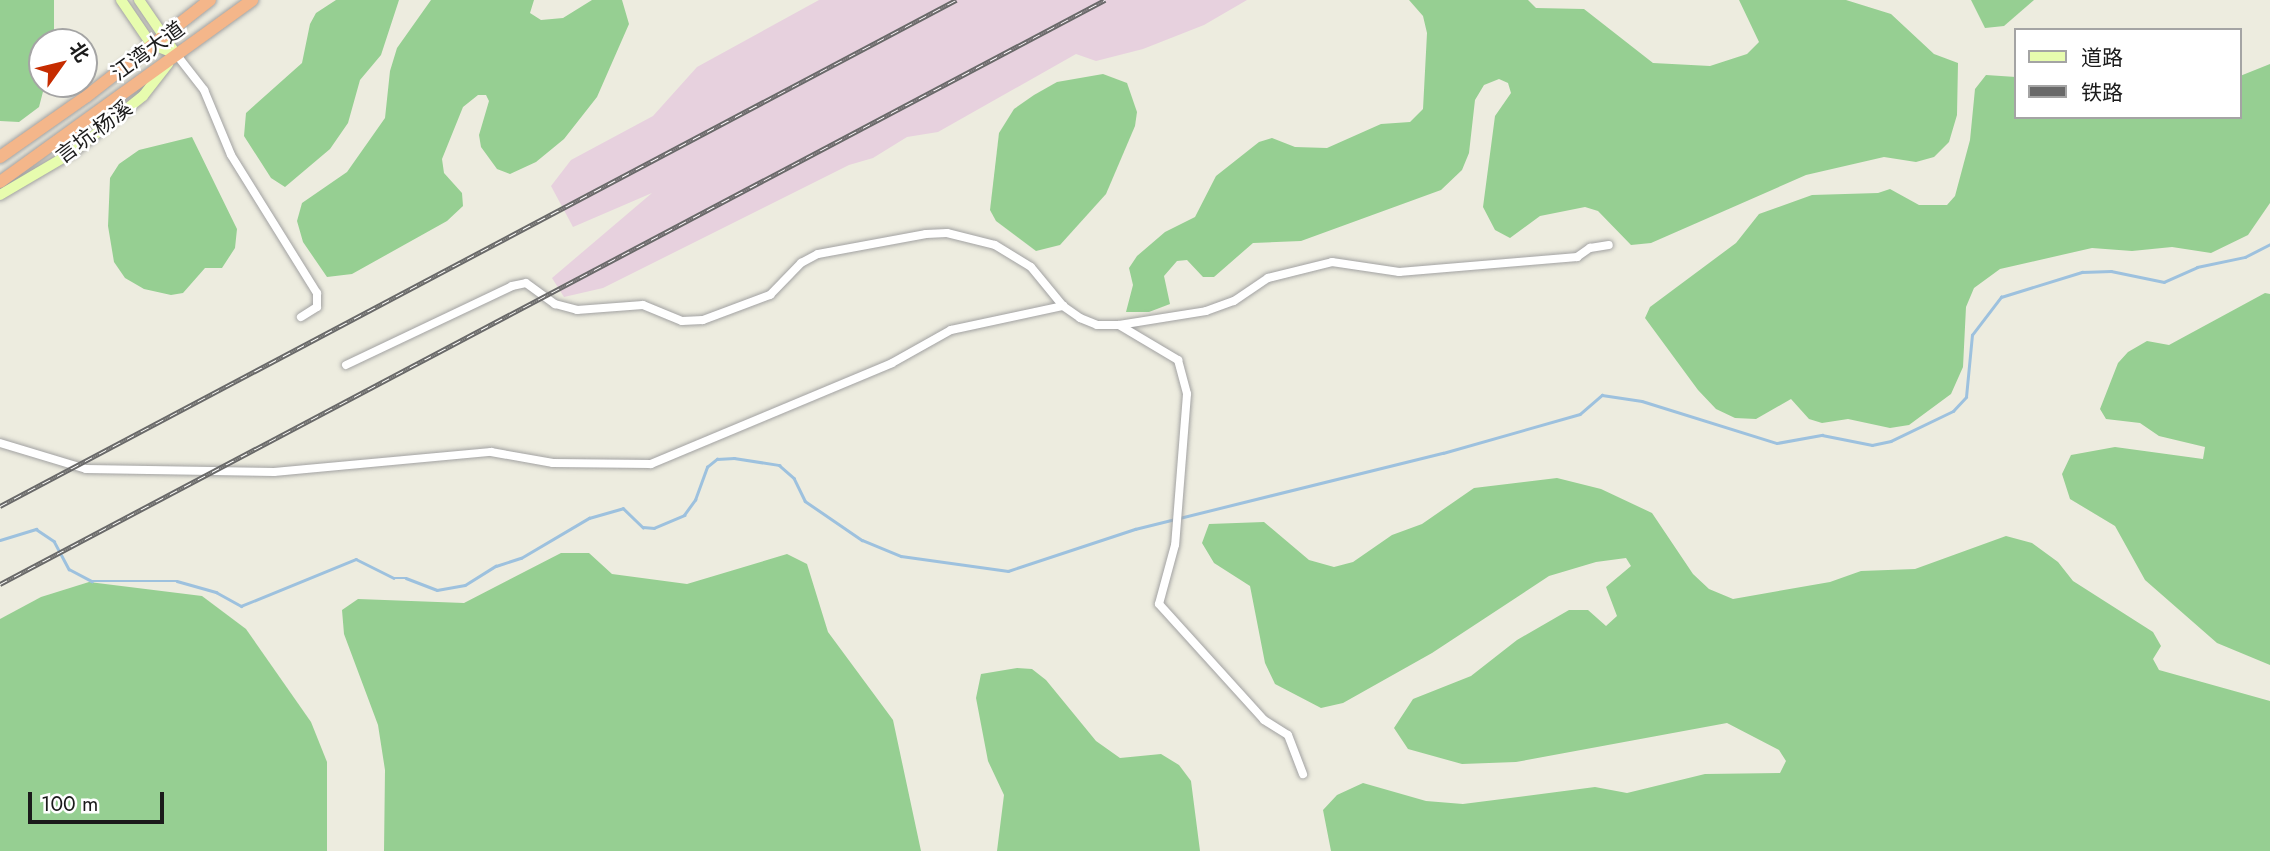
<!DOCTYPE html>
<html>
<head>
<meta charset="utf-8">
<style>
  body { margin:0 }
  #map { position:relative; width:2270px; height:851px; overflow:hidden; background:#edecdf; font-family:Jost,"Noto Sans SC",sans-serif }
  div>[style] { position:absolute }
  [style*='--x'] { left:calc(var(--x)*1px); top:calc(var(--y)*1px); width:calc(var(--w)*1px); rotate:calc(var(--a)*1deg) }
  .industrial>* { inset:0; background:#e7d1de }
  .forest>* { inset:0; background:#96cf92 }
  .stream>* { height:2.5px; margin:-1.25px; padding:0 1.25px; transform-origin:1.25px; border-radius:1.25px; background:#9dc1de }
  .roads { filter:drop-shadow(0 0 2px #a2a2a2) drop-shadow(0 0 2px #a2a2a2) }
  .minor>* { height:8px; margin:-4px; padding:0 4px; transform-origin:4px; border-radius:4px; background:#fff }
  .secondary>* { height:10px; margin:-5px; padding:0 5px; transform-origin:5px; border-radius:5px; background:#e7fcae }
  .trunk>* { height:12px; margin:-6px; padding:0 6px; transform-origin:6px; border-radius:6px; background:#f4b68a }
  .rail>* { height:5px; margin-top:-2.5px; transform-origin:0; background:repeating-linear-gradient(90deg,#fff 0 8px,#696969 0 16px); box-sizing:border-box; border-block:2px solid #696969 }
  span { translate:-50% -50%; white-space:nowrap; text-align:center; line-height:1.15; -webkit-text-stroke:5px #fff; paint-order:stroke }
  .street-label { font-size:21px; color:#1b1b1b }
  .legend { position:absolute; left:2014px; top:28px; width:228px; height:91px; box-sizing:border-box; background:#fff; border:2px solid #a4a4a4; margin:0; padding:9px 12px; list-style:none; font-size:21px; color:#1b1b1b }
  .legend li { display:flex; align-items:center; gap:14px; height:35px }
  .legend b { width:35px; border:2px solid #a4a4a4 }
  .north { position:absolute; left:28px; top:28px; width:70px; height:70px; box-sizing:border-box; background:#fff; border:2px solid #a4a4a4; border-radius:50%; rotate:56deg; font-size:19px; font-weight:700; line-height:28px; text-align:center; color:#1b1b1b }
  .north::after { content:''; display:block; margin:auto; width:24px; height:32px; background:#c62c00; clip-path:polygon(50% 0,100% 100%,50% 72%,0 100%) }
  .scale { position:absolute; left:28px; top:792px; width:136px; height:32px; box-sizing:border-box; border:4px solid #1b1b1b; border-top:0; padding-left:9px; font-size:21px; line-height:24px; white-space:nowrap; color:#1b1b1b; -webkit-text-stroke:5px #fff; paint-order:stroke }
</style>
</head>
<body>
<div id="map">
  <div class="industrial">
    <div style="clip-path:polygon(819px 0,1247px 0,1204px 25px,1143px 49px,1096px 61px,1076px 54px,938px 132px,907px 137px,873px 158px,849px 165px,603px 288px,564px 297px,552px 278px,652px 193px,573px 227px,551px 186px,571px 160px,653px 116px,697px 67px)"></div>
  </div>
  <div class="forest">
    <div style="clip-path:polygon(0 0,54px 0,54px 42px,42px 42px,45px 84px,39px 107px,19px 122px,0 121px)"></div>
    <div style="clip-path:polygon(336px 0,399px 0,381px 55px,360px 80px,348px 123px,330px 149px,285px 187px,271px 178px,244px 136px,246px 113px,302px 63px,310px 24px,316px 13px)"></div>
    <div style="clip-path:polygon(431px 0,534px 0,530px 13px,541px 20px,563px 18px,592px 0,622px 0,629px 24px,597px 97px,564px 139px,536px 162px,510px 174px,497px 169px,481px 147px,479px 135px,489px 101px,486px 95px,478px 95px,463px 107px,442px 159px,444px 173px,462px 193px,463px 206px,447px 221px,352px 274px,327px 277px,303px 242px,297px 221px,302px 203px,347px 172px,385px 118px,390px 71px,397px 48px)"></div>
    <div style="clip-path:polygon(1409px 0,1528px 0,1536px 8px,1584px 9px,1653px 63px,1710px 66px,1747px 54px,1759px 42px,1739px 0,1846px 0,1891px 14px,1934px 54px,1958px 63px,1957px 115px,1949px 142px,1934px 157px,1916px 162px,1884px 157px,1806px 175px,1651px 243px,1631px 245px,1598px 211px,1585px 207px,1540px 216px,1510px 238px,1495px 230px,1483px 207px,1495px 116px,1511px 93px,1508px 83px,1499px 79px,1484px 85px,1475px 100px,1469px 153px,1462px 170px,1441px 190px,1301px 241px,1253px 243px,1214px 277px,1203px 277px,1187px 260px,1177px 261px,1164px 276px,1170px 304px,1149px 312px,1126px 312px,1133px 285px,1129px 268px,1137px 256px,1165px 232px,1195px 217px,1216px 176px,1259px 142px,1272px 138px,1295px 147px,1327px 148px,1381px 124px,1410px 122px,1423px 109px,1427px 33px,1423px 16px)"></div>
    <div style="clip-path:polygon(1971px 0,2034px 0,2004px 26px,1985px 28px)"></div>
    <div style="clip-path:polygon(2270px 64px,2270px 203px,2248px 235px,2211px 253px,2172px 247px,2132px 251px,2092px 248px,2000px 269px,1974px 288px,1966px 307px,1963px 367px,1951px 394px,1909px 425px,1890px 428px,1848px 419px,1822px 423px,1809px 419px,1791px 399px,1756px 419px,1735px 418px,1716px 409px,1698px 390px,1645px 318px,1650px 307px,1736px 243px,1759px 214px,1812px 195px,1878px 193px,1890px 189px,1919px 205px,1947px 205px,1955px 196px,1970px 140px,1975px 89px,1986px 75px,2016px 77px,2016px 117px,2240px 117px,2240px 76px)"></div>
    <div style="clip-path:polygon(1103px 74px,1127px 83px,1137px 112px,1135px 126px,1106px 194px,1060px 245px,1036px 251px,996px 221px,990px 210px,999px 133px,1014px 109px,1034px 95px,1057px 82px)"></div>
    <div style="clip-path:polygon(192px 137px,237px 229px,235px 248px,222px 268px,205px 268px,183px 293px,171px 295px,144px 289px,125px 278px,114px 262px,108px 226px,110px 178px,119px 164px,139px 150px)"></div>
    <div style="clip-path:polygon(2265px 293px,2270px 294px,2270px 665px,2217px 643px,2145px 580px,2115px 526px,2070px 499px,2062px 474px,2071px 455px,2115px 447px,2203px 459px,2205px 447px,2159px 436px,2140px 423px,2106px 419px,2100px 409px,2118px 363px,2128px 352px,2147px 341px,2169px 345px)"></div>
    <div style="clip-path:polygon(1557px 478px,1601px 489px,1652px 513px,1693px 574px,1709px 589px,1733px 599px,1830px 582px,1861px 571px,1915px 569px,2006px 536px,2032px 543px,2058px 562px,2073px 581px,2153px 632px,2161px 646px,2153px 659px,2159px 670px,2270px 701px,2270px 851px,1331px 851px,1323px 810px,1337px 795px,1363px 783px,1426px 801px,1463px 804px,1595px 787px,1627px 793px,1705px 774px,1780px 773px,1786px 761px,1779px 750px,1727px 723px,1516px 762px,1462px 764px,1408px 749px,1394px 728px,1413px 699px,1471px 676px,1517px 640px,1569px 610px,1588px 610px,1606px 626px,1617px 616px,1606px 587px,1631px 566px,1626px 558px,1596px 562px,1549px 576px,1432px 653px,1343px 703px,1321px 708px,1275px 684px,1265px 663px,1250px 586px,1214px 563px,1202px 543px,1209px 524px,1264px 522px,1309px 560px,1334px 567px,1353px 562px,1392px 535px,1422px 524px,1474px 488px)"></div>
    <div style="clip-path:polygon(561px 553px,589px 553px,612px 574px,687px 584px,787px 554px,807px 564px,828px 632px,893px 720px,921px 851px,384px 851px,385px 770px,378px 725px,344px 634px,342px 610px,358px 599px,464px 603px)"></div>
    <div style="clip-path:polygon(89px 582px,202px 596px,246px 629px,311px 722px,327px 762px,327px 851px,0 851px,0 619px,41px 597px)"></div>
    <div style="clip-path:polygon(1017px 668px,1032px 669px,1046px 680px,1096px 741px,1120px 758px,1161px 754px,1179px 765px,1191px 781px,1200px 851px,997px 851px,1004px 795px,988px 761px,976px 698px,981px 674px)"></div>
  </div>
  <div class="stream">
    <div style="--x:0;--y:540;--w:38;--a:-17"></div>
    <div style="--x:36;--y:529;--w:22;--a:34"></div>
    <div style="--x:54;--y:541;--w:32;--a:62"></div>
    <div style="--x:69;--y:569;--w:26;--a:28"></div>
    <div style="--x:92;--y:581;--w:85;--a:0"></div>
    <div style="--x:177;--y:581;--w:41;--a:15.8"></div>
    <div style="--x:216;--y:592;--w:29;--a:29"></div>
    <div style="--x:241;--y:606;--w:124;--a:-22.2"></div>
    <div style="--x:356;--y:559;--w:42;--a:26.6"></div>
    <div style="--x:394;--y:578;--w:12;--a:0"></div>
    <div style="--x:406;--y:578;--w:33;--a:21"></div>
    <div style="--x:437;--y:590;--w:28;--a:-10"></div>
    <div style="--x:465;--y:585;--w:36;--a:-32"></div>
    <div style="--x:496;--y:566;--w:26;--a:-18"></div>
    <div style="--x:521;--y:558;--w:79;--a:-30.5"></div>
    <div style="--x:589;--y:518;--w:35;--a:-16"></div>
    <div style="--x:623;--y:508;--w:28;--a:44"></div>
    <div style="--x:643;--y:527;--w:11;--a:5"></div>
    <div style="--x:654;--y:528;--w:33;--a:-23"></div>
    <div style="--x:684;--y:515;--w:19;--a:-54"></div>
    <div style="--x:695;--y:500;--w:35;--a:-70"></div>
    <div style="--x:707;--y:467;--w:13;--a:-39"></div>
    <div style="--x:717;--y:459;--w:17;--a:-3"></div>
    <div style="--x:734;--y:458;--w:46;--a:8.8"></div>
    <div style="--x:779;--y:465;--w:20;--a:41"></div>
    <div style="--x:794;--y:478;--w:25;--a:64"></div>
    <div style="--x:805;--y:501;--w:69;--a:34.4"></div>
    <div style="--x:862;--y:540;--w:42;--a:22.3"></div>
    <div style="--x:901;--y:556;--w:108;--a:8"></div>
    <div style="--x:1008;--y:571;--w:134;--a:-18.3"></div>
    <div style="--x:1135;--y:529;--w:317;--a:-13.9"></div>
    <div style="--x:1443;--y:453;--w:142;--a:-15.9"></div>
    <div style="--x:1580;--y:414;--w:29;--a:-41"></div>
    <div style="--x:1602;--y:395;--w:40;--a:8.5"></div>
    <div style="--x:1642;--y:401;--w:141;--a:17.3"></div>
    <div style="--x:1777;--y:443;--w:46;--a:-10.1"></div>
    <div style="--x:1822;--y:435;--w:51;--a:11.3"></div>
    <div style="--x:1872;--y:445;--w:19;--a:-12"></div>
    <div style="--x:1891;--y:441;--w:69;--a:-25.8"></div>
    <div style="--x:1953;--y:411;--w:19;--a:-47"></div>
    <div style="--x:1966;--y:397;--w:62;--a:-84.5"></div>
    <div style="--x:1972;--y:335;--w:48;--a:-52.7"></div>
    <div style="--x:2001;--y:297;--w:85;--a:-17.2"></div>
    <div style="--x:2082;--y:272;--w:29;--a:-2"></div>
    <div style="--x:2111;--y:271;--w:54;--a:11.7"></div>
    <div style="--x:2164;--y:282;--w:36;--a:-24"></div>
    <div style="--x:2197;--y:267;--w:49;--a:-11.8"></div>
    <div style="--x:2245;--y:257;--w:28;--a:-27"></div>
  </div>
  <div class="roads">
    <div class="minor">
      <div style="--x:176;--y:54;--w:46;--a:52.1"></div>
      <div style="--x:204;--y:90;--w:70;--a:67.4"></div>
      <div style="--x:231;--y:155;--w:163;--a:58.1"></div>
      <div style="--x:317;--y:293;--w:14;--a:90"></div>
      <div style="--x:317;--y:307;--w:19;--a:148"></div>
      <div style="--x:1119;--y:325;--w:88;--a:-9.1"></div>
      <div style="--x:1206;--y:311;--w:30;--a:-20"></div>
      <div style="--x:1234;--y:301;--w:41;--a:-34.1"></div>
      <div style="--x:1268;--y:278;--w:66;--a:-14"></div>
      <div style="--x:1332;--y:262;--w:68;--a:8.5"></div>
      <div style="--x:1399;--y:272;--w:179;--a:-4.8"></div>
      <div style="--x:1577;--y:257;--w:16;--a:-35"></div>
      <div style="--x:1590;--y:248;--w:19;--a:-9"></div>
      <div style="--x:346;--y:365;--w:184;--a:-25.4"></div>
      <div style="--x:512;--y:286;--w:14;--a:-12"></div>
      <div style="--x:526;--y:283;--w:36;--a:36"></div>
      <div style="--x:555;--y:304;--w:23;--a:15"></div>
      <div style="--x:577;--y:310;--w:66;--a:-4.3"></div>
      <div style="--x:643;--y:305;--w:42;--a:22.3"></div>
      <div style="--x:682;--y:321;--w:21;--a:-3"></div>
      <div style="--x:703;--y:320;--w:72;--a:-20.5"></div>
      <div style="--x:770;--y:295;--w:45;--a:-45.9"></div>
      <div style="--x:801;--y:263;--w:19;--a:-28"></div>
      <div style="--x:818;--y:254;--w:110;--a:-10.5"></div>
      <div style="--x:926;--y:234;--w:21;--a:-3"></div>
      <div style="--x:947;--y:233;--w:49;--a:14"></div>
      <div style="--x:995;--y:245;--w:42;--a:31.4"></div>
      <div style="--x:1031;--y:267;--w:50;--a:50.6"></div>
      <div style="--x:1063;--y:306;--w:21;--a:35"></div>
      <div style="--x:1080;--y:318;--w:18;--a:22"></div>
      <div style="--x:1097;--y:325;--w:22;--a:0"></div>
      <div style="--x:1119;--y:325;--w:69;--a:30.7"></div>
      <div style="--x:1178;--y:360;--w:35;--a:75"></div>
      <div style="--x:1187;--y:394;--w:151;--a:94.5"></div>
      <div style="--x:1175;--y:545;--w:61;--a:105.2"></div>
      <div style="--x:1159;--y:604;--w:156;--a:47.8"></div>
      <div style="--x:1264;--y:720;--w:28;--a:32"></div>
      <div style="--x:1288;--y:735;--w:42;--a:69"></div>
      <div style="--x:0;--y:443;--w:90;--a:16.8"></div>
      <div style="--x:86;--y:469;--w:188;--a:0.9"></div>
      <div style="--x:274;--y:472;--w:218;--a:-5.3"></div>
      <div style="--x:491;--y:452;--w:63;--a:10.1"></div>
      <div style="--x:553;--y:463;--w:98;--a:0.6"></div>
      <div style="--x:651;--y:464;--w:261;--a:-22.7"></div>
      <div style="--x:892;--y:363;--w:68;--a:-29.2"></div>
      <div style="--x:951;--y:330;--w:115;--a:-12.1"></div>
    </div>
    <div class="secondary">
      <div style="--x:121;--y:0;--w:53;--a:55.7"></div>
      <div style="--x:151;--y:44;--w:27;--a:22"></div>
      <div style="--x:139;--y:0;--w:65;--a:55.6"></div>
      <div style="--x:0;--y:195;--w:85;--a:-30.5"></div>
      <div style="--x:73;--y:152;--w:90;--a:-38.7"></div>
      <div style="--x:143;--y:96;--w:41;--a:-52"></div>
    </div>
    <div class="trunk">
      <div style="--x:0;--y:157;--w:106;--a:-35"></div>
      <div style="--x:87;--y:96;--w:156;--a:-38"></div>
      <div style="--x:0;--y:182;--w:311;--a:-35.8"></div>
    </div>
  </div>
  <div class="rail">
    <div style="--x:0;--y:506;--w:1082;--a:-27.89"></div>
    <div style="--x:0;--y:584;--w:1250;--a:-27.86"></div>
  </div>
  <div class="street-label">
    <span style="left:148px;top:51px;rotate:-36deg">江湾大道</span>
    <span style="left:94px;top:132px;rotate:-37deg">言坑-杨溪</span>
  </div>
  <ul class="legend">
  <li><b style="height:9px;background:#e7fcae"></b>道路</li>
  <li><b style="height:9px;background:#696969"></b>铁路</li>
  </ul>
  <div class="north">北</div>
  <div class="scale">100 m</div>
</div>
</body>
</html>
